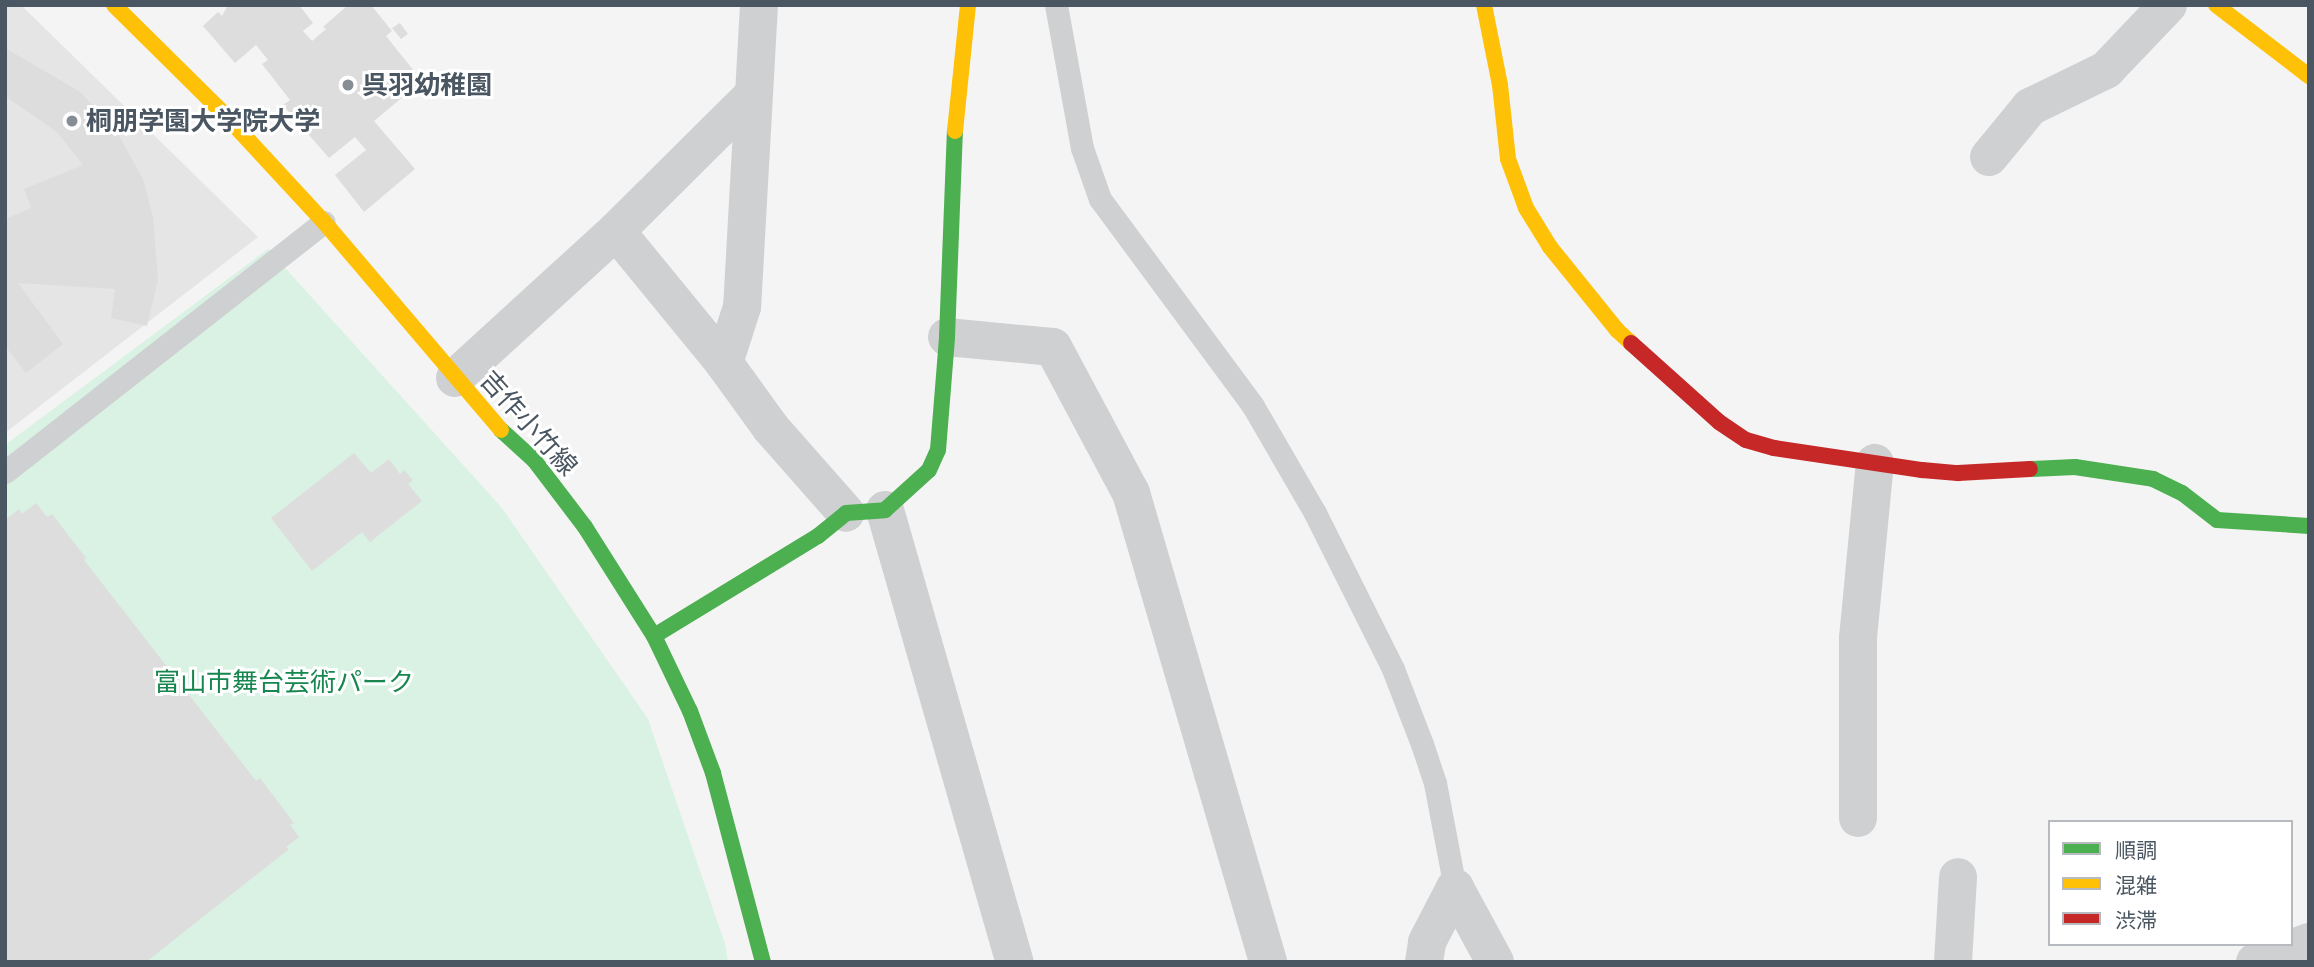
<!DOCTYPE html>
<html>
<head>
<meta charset="utf-8">
<style>
  body { margin:0 }
  #map { position:relative; width:2314px; height:967px; overflow:hidden; background:#f4f4f4; font-family:"PT Sans Narrow","Noto Sans JP",sans-serif }
  div>[style] { position:absolute }
  [style*='--x'] { left:calc(var(--x)*1px); top:calc(var(--y)*1px); width:calc(var(--w)*1px); rotate:calc(var(--a)*1deg) }
  .education>* { inset:0; background:#e6e5e6 }
  .green>* { inset:0; background:#d9f2e3 }
  .building>* { inset:0; background:#ddddde }
  .lane>* { height:23px; margin:-11.5px; padding:0 11.5px; transform-origin:11.5px; border-radius:11.5px; background:#ced0d2 }
  .street>* { height:38px; margin:-19px; padding:0 19px; transform-origin:19px; border-radius:19px; background:#ced0d2 }
  .fast>* { height:16px; margin:-8px; padding:0 8px; transform-origin:8px; border-radius:8px; background:#4caf50 }
  .slow>* { height:16px; margin:-8px; padding:0 8px; transform-origin:8px; border-radius:8px; background:#ffc107 }
  .jam>* { height:16px; margin:-8px; padding:0 8px; transform-origin:8px; border-radius:8px; background:#c62828 }
  .dots>* { width:19px; height:19px; translate:-50% -50%; box-sizing:border-box; border:4px solid #fff; border-radius:50% }
  span { translate:-50% -50%; white-space:nowrap; text-align:center; line-height:1.15; -webkit-text-stroke:6px #fff; paint-order:stroke }
  .poi-label { font-size:26px; color:#4a5661; font-weight:700 }
  .left { translate:0 -50%; text-align:left }
  .street-label { font-size:26px; color:#4a5661 }
  .park-label { font-size:26px; color:#17864f }
  .frame { position:absolute; inset:0; border:7px solid #4a5661; pointer-events:none }
  .legend { position:absolute; left:2048px; top:820px; width:245px; height:126px; box-sizing:border-box; background:#fff; border:2px solid #b7bbc0; margin:0; padding:9px 12px; list-style:none; font-size:21px; color:#4a5661 }
  .legend li { display:flex; align-items:center; gap:14px; height:35px }
  .legend b { width:35px; border:2px solid #b7bbc0 }
</style>
</head>
<body>
<div id="map">
  <div class="education">
    <div style="clip-path:polygon(5px 5px,21px 5px,258px 237px,5px 433px)"></div>
  </div>
  <div class="green">
    <div style="clip-path:polygon(268px 249px,502px 508px,648px 719px,725px 944px,728px 962px,5px 962px,5px 445px)"></div>
  </div>
  <div class="building">
    <div style="clip-path:polygon(228px 5px,299px 5px,313px 23px,303px 31px,312px 41px,326px 29px,323px 27px,348px 5px,371px 5px,392px 31px,386px 36px,422px 81px,374px 121px,415px 169px,364px 212px,335px 175px,366px 150px,355px 137px,329px 158px,283px 105px,290px 100px,262px 64px,268px 60px,256px 45px,235px 63px,203px 26px,218px 12px,222px 16px)"></div>
    <div style="clip-path:polygon(400px 23px,408px 34px,401px 39px,392px 28px)"></div>
    <div style="clip-path:polygon(5px 48px,79px 91px,116px 130px,143px 179px,153px 217px,158px 280px,147px 326px,111px 318px,115px 289px,18px 283px,63px 344px,26px 373px,5px 346px,5px 219px,31px 208px,24px 189px,83px 165px,58px 133px,5px 96px)"></div>
    <div style="clip-path:polygon(354px 453px,371px 473px,389px 459px,400px 474px,404px 470px,413px 480px,408px 484px,422px 501px,370px 542px,362px 532px,312px 571px,271px 518px)"></div>
    <div style="clip-path:polygon(36px 503px,47px 517px,52px 514px,86px 558px,84px 560px,256px 781px,260px 778px,294px 823px,290px 825px,299px 837px,286px 847px,289px 849px,146px 962px,5px 962px,5px 520px,19px 509px,22px 514px)"></div>
  </div>
  <div class="lane">
    <div style="--x:1056;--y:5;--w:145;--a:79.7"></div>
    <div style="--x:1082;--y:148;--w:54;--a:70.6"></div>
    <div style="--x:1100;--y:199;--w:257;--a:53.5"></div>
    <div style="--x:1253;--y:406;--w:124;--a:59.9"></div>
    <div style="--x:1315;--y:513;--w:174;--a:63.4"></div>
    <div style="--x:1393;--y:669;--w:80;--a:68.9"></div>
    <div style="--x:1422;--y:744;--w:41;--a:71.6"></div>
    <div style="--x:1435;--y:783;--w:107;--a:79.2"></div>
    <div style="--x:5;--y:472;--w:405;--a:-38.1"></div>
  </div>
  <div class="street">
    <div style="--x:759;--y:5;--w:302;--a:93.2"></div>
    <div style="--x:742;--y:307;--w:59;--a:107.8"></div>
    <div style="--x:724;--y:363;--w:80;--a:54.1"></div>
    <div style="--x:771;--y:428;--w:113;--a:48.6"></div>
    <div style="--x:1989;--y:157;--w:65;--a:-50.6"></div>
    <div style="--x:2030;--y:107;--w:85;--a:-26"></div>
    <div style="--x:2106;--y:70;--w:90;--a:-46.4"></div>
    <div style="--x:616;--y:231;--w:171;--a:50.7"></div>
    <div style="--x:947;--y:337;--w:106;--a:5.4"></div>
    <div style="--x:1053;--y:347;--w:166;--a:61.9"></div>
    <div style="--x:1131;--y:493;--w:489;--a:73.7"></div>
    <div style="--x:455;--y:378;--w:218;--a:-42.4"></div>
    <div style="--x:616;--y:231;--w:192;--a:-44.8"></div>
    <div style="--x:885;--y:510;--w:470;--a:74"></div>
    <div style="--x:1858;--y:818;--w:180;--a:-90"></div>
    <div style="--x:1858;--y:638;--w:176;--a:-84.5"></div>
    <div style="--x:1455;--y:888;--w:84;--a:61.6"></div>
    <div style="--x:1424;--y:962;--w:20;--a:-81"></div>
    <div style="--x:1427;--y:942;--w:61;--a:-62.6"></div>
    <div style="--x:1953;--y:962;--w:85;--a:-86.6"></div>
    <div style="--x:2255;--y:962;--w:58;--a:-20.3"></div>
  </div>
  <div class="fast">
    <div style="--x:501;--y:430;--w:45;--a:42.3"></div>
    <div style="--x:534;--y:460;--w:84;--a:52.7"></div>
    <div style="--x:585;--y:527;--w:129;--a:57.7"></div>
    <div style="--x:654;--y:636;--w:83;--a:64.4"></div>
    <div style="--x:690;--y:711;--w:66;--a:69.6"></div>
    <div style="--x:713;--y:773;--w:196;--a:75.2"></div>
    <div style="--x:2030;--y:469;--w:45;--a:-2.5"></div>
    <div style="--x:2075;--y:467;--w:79;--a:8.7"></div>
    <div style="--x:2153;--y:479;--w:32;--a:26"></div>
    <div style="--x:2182;--y:493;--w:44;--a:37.6"></div>
    <div style="--x:2217;--y:520;--w:92;--a:3.7"></div>
    <div style="--x:654;--y:636;--w:192;--a:-31.4"></div>
    <div style="--x:818;--y:536;--w:36;--a:-39"></div>
    <div style="--x:846;--y:513;--w:39;--a:-4"></div>
    <div style="--x:885;--y:510;--w:59;--a:-42.3"></div>
    <div style="--x:929;--y:470;--w:22;--a:-66"></div>
    <div style="--x:938;--y:450;--w:113;--a:-85.4"></div>
    <div style="--x:947;--y:337;--w:206;--a:-87.8"></div>
  </div>
  <div class="slow">
    <div style="--x:114;--y:5;--w:155;--a:44.7"></div>
    <div style="--x:224;--y:114;--w:147;--a:47.2"></div>
    <div style="--x:324;--y:222;--w:273;--a:49.6"></div>
    <div style="--x:1484;--y:5;--w:82;--a:78.7"></div>
    <div style="--x:1500;--y:85;--w:74;--a:83.8"></div>
    <div style="--x:1508;--y:159;--w:52;--a:69.8"></div>
    <div style="--x:1526;--y:208;--w:46;--a:58.4"></div>
    <div style="--x:1550;--y:247;--w:107;--a:51.1"></div>
    <div style="--x:1617;--y:330;--w:19;--a:43"></div>
    <div style="--x:2216;--y:5;--w:117;--a:37.4"></div>
    <div style="--x:955;--y:131;--w:127;--a:-84.1"></div>
  </div>
  <div class="jam">
    <div style="--x:1631;--y:343;--w:118;--a:41.9"></div>
    <div style="--x:1719;--y:422;--w:32;--a:34"></div>
    <div style="--x:1746;--y:440;--w:29;--a:16"></div>
    <div style="--x:1774;--y:448;--w:150;--a:8.5"></div>
    <div style="--x:1922;--y:470;--w:36;--a:5"></div>
    <div style="--x:1958;--y:473;--w:72;--a:-3.2"></div>
  </div>
  <div class="dots">
    <div style="left:348px;top:85px;background:#868d94"></div>
    <div style="left:72px;top:121px;background:#868d94"></div>
  </div>
  <div class="poi-label">
    <span class="left" style="left:362px;top:85px">呉羽幼稚園</span>
    <span class="left" style="left:86px;top:121px">桐朋学園大学院大学</span>
  </div>
  <div class="street-label">
    <span style="left:529px;top:423px;rotate:48deg">吉作小竹線</span>
  </div>
  <div class="park-label">
    <span style="left:284px;top:682px">富山市舞台芸術パーク</span>
  </div>
  <div class="frame"></div>
  <ul class="legend">
  <li><b style="height:9px;background:#4caf50"></b>順調</li>
  <li><b style="height:9px;background:#ffc107"></b>混雑</li>
  <li><b style="height:9px;background:#c62828"></b>渋滞</li>
  </ul>
</div>
</body>
</html>
